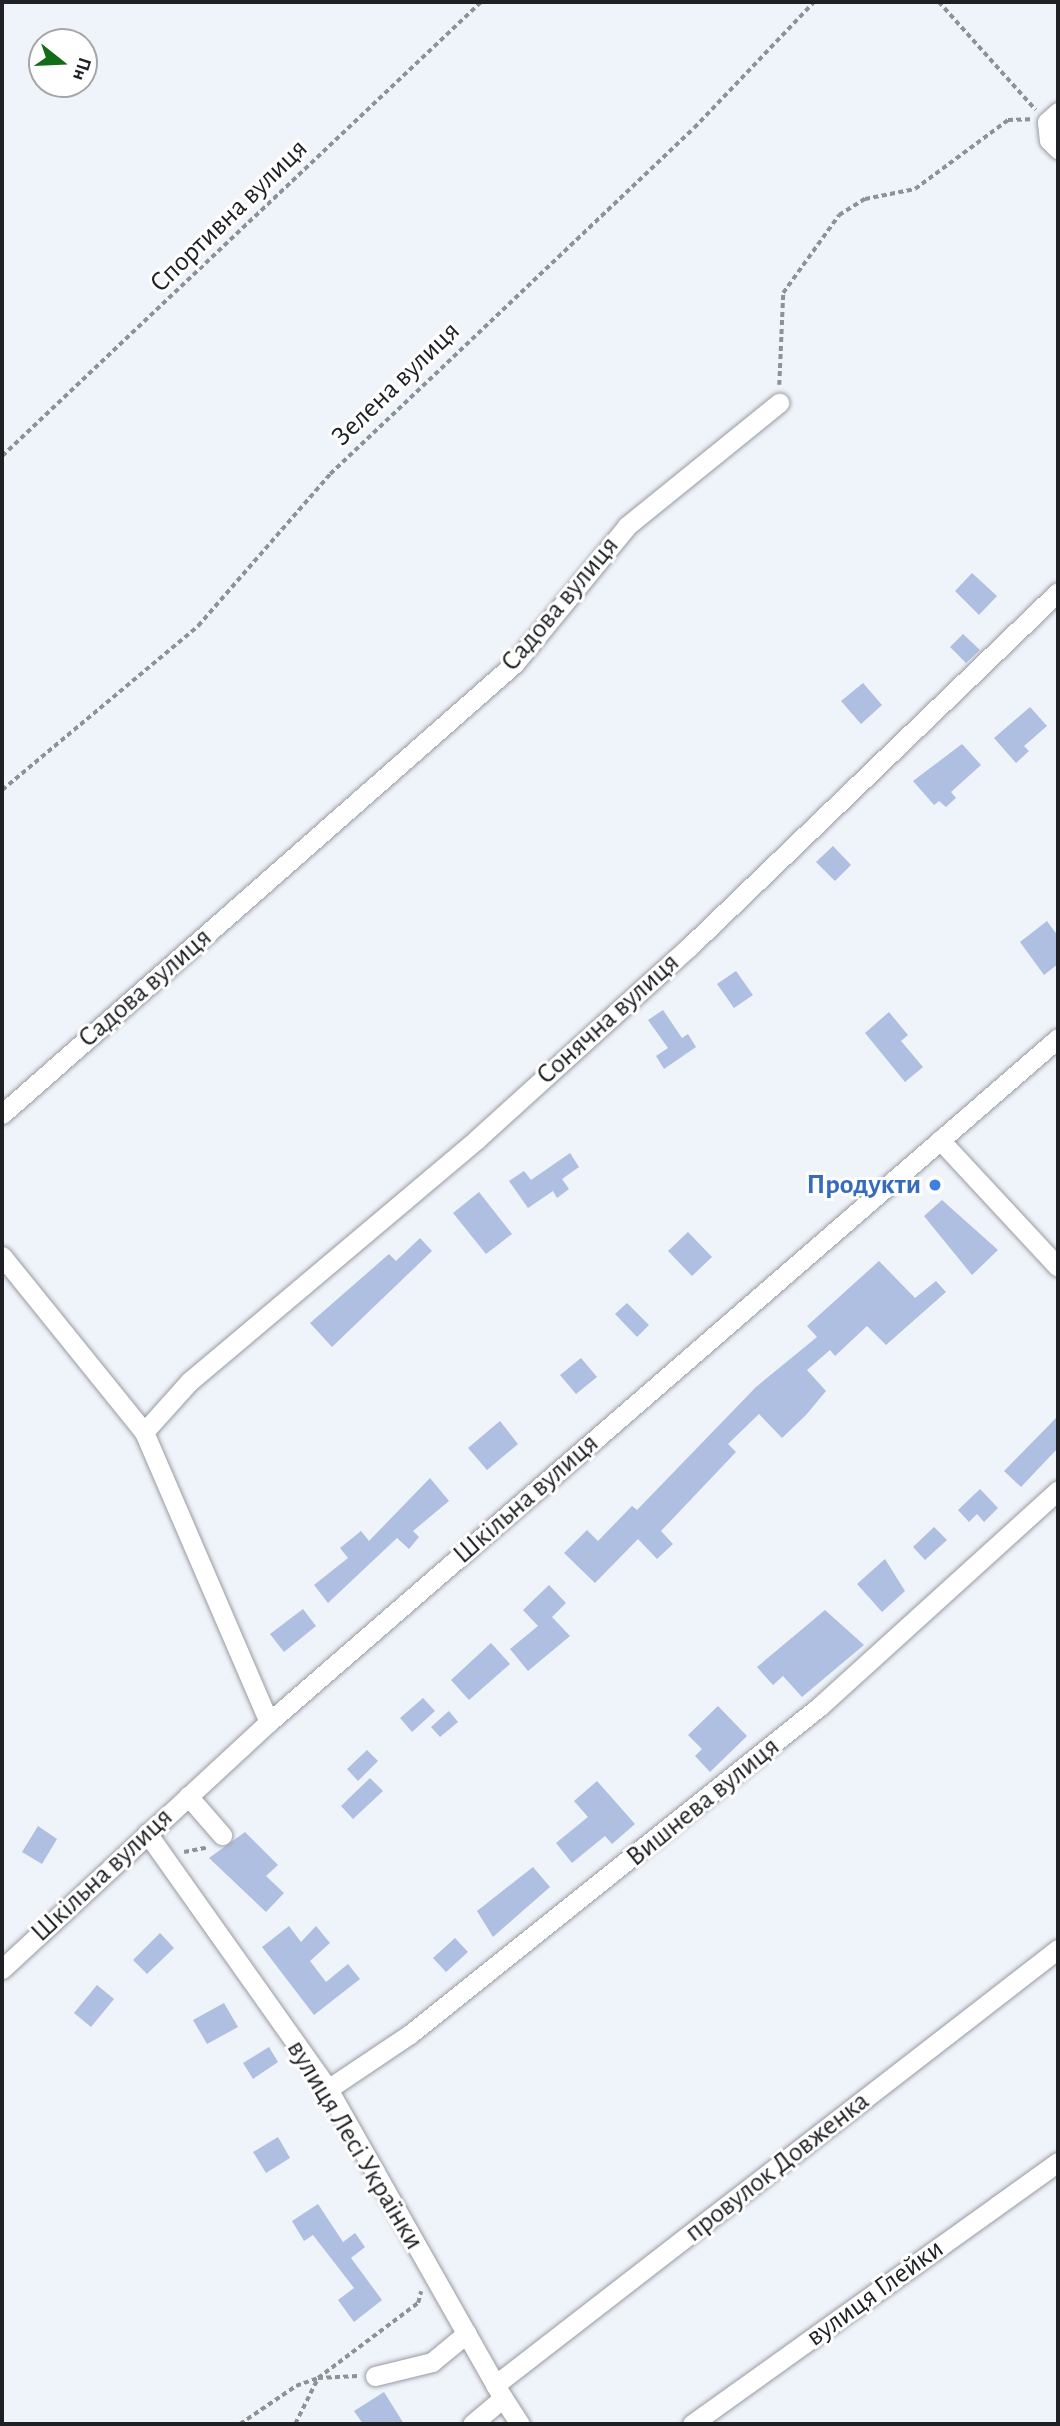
<!DOCTYPE html>
<html>
<head>
<meta charset="utf-8">
<style>
  body { margin:0 }
  #map { position:relative; width:1060px; height:2426px; overflow:hidden; background:#eff3fa; font-family:"Alegreya Sans",sans-serif }
  div>[style] { position:absolute }
  [style*='--x'] { left:calc(var(--x)*1px); top:calc(var(--y)*1px); width:calc(var(--w)*1px); rotate:calc(var(--a)*1deg) }
  .building>* { inset:0; background:#afbfe1 }
  .path>* { height:3.5px; margin-top:-1.75px; transform-origin:0; background:repeating-linear-gradient(90deg,#8e9196 0 5px,transparent 0 8.5px) }
  .roads { filter:drop-shadow(0 0 2px #989ba2) drop-shadow(0 0 2px #989ba2) }
  .minor>* { height:19px; margin:-9.5px; padding:0 9.5px; transform-origin:9.5px; border-radius:9.5px; background:#fff }
  .dots>* { width:19px; height:19px; translate:-50% -50%; box-sizing:border-box; border:4px solid #fff; border-radius:50% }
  span { translate:-50% -50%; white-space:nowrap; text-align:center; line-height:1.15; -webkit-text-stroke:6px #fff; paint-order:stroke }
  .street-label { font-size:28px; color:#1f2023 }
  .shop-label { font-size:28px; color:#366cbe; font-weight:700 }
  .right { translate:-100% -50%; text-align:right }
  .frame { position:absolute; inset:0; border:4px solid #1f2023; pointer-events:none }
  .north { position:absolute; left:28px; top:28px; width:70px; height:70px; box-sizing:border-box; background:#fff; border:2px solid #a5a6a7; border-radius:50%; rotate:108deg; font-size:19px; font-weight:700; line-height:28px; text-align:center; color:#1f2023 }
  .north::after { content:''; display:block; margin:auto; width:24px; height:32px; background:#136d17; clip-path:polygon(50% 0,100% 100%,50% 72%,0 100%) }
</style>
</head>
<body>
<div id="map">
  <div class="building">
    <div style="clip-path:polygon(972px 573px,997px 596px,979px 615px,955px 591px)"></div>
    <div style="clip-path:polygon(963px 634px,980px 650px,966px 663px,950px 647px)"></div>
    <div style="clip-path:polygon(863px 683px,882px 705px,861px 724px,841px 701px)"></div>
    <div style="clip-path:polygon(1030px 707px,1047px 726px,1024px 746px,1029px 751px,1016px 763px,994px 738px)"></div>
    <div style="clip-path:polygon(962px 744px,981px 765px,951px 792px,956px 798px,946px 807px,939px 801px,934px 805px,913px 781px)"></div>
    <div style="clip-path:polygon(833px 846px,851px 865px,835px 881px,816px 862px)"></div>
    <div style="clip-path:polygon(1047px 921px,1058px 936px,1058px 964px,1044px 975px,1020px 942px)"></div>
    <div style="clip-path:polygon(736px 971px,753px 995px,734px 1008px,717px 984px)"></div>
    <div style="clip-path:polygon(663px 1010px,682px 1038px,688px 1034px,696px 1047px,664px 1069px,656px 1056px,668px 1048px,648px 1020px)"></div>
    <div style="clip-path:polygon(889px 1012px,908px 1035px,901px 1041px,923px 1067px,905px 1082px,865px 1033px)"></div>
    <div style="clip-path:polygon(570px 1153px,579px 1167px,562px 1179px,569px 1189px,557px 1198px,553px 1191px,528px 1208px,509px 1181px,524px 1171px,531px 1180px)"></div>
    <div style="clip-path:polygon(479px 1192px,512px 1234px,486px 1254px,453px 1213px)"></div>
    <div style="clip-path:polygon(942px 1200px,998px 1250px,972px 1275px,924px 1216px)"></div>
    <div style="clip-path:polygon(688px 1232px,712px 1257px,692px 1276px,668px 1251px)"></div>
    <div style="clip-path:polygon(420px 1238px,432px 1251px,332px 1347px,310px 1323px,389px 1254px,396px 1261px)"></div>
    <div style="clip-path:polygon(879px 1261px,915px 1298px,936px 1281px,946px 1292px,886px 1345px,867px 1326px,835px 1356px,830px 1350px,807px 1370px,826px 1391px,806px 1415px,782px 1438px,759px 1414px,728px 1444px,736px 1452px,661px 1531px,673px 1544px,657px 1559px,638px 1539px,595px 1583px,564px 1553px,587px 1530px,598px 1541px,632px 1506px,637px 1510px,756px 1387px,817px 1337px,807px 1326px)"></div>
    <div style="clip-path:polygon(627px 1303px,649px 1325px,637px 1337px,615px 1314px)"></div>
    <div style="clip-path:polygon(581px 1358px,597px 1377px,576px 1394px,560px 1375px)"></div>
    <div style="clip-path:polygon(1058px 1416px,1058px 1448px,1021px 1487px,1004px 1471px)"></div>
    <div style="clip-path:polygon(500px 1421px,518px 1444px,487px 1470px,468px 1448px)"></div>
    <div style="clip-path:polygon(430px 1478px,449px 1501px,413px 1531px,419px 1537px,409px 1549px,397px 1538px,328px 1603px,314px 1585px,348px 1558px,340px 1548px,361px 1531px,369px 1541px)"></div>
    <div style="clip-path:polygon(980px 1489px,998px 1508px,984px 1522px,977px 1514px,969px 1522px,958px 1510px)"></div>
    <div style="clip-path:polygon(934px 1527px,947px 1540px,925px 1560px,913px 1547px)"></div>
    <div style="clip-path:polygon(885px 1559px,905px 1591px,882px 1612px,857px 1584px)"></div>
    <div style="clip-path:polygon(549px 1585px,566px 1603px,552px 1617px,570px 1636px,528px 1671px,510px 1649px,538px 1626px,523px 1610px)"></div>
    <div style="clip-path:polygon(303px 1609px,316px 1626px,284px 1652px,270px 1634px)"></div>
    <div style="clip-path:polygon(825px 1610px,864px 1645px,802px 1697px,783px 1676px,773px 1685px,757px 1667px)"></div>
    <div style="clip-path:polygon(491px 1643px,510px 1664px,469px 1700px,451px 1680px)"></div>
    <div style="clip-path:polygon(423px 1698px,435px 1711px,412px 1732px,400px 1718px)"></div>
    <div style="clip-path:polygon(718px 1706px,747px 1736px,710px 1772px,695px 1756px,702px 1749px,688px 1735px)"></div>
    <div style="clip-path:polygon(449px 1711px,458px 1722px,440px 1737px,431px 1727px)"></div>
    <div style="clip-path:polygon(367px 1750px,378px 1761px,358px 1781px,347px 1769px)"></div>
    <div style="clip-path:polygon(370px 1778px,383px 1791px,353px 1819px,341px 1806px)"></div>
    <div style="clip-path:polygon(597px 1781px,635px 1824px,612px 1844px,605px 1836px,572px 1863px,556px 1843px,588px 1817px,574px 1801px)"></div>
    <div style="clip-path:polygon(38px 1826px,57px 1839px,42px 1864px,22px 1852px)"></div>
    <div style="clip-path:polygon(245px 1832px,278px 1865px,266px 1876px,284px 1893px,266px 1912px,209px 1858px)"></div>
    <div style="clip-path:polygon(533px 1867px,550px 1887px,493px 1937px,477px 1911px)"></div>
    <div style="clip-path:polygon(289px 1926px,301px 1942px,316px 1926px,330px 1943px,310px 1961px,326px 1982px,348px 1964px,360px 1979px,314px 2015px,262px 1947px)"></div>
    <div style="clip-path:polygon(160px 1933px,174px 1948px,147px 1974px,133px 1960px)"></div>
    <div style="clip-path:polygon(455px 1938px,468px 1952px,446px 1972px,433px 1958px)"></div>
    <div style="clip-path:polygon(97px 1985px,114px 1999px,91px 2027px,74px 2013px)"></div>
    <div style="clip-path:polygon(224px 2003px,238px 2027px,207px 2044px,193px 2020px)"></div>
    <div style="clip-path:polygon(269px 2047px,278px 2062px,253px 2079px,243px 2063px)"></div>
    <div style="clip-path:polygon(278px 2137px,290px 2158px,266px 2173px,253px 2152px)"></div>
    <div style="clip-path:polygon(318px 2204px,343px 2242px,355px 2233px,365px 2247px,351px 2258px,382px 2300px,354px 2322px,338px 2300px,354px 2288px,313px 2235px,304px 2241px,292px 2221px)"></div>
    <div style="clip-path:polygon(384px 2392px,404px 2424px,363px 2424px,354px 2411px)"></div>
  </div>
  <div class="path">
    <div style="--x:939;--y:2;--w:145;--a:48.1"></div>
    <div style="--x:779;--y:385;--w:92;--a:-87.5"></div>
    <div style="--x:783;--y:293;--w:96;--a:-54.3"></div>
    <div style="--x:839;--y:215;--w:31;--a:-32"></div>
    <div style="--x:865;--y:199;--w:51;--a:-11.3"></div>
    <div style="--x:915;--y:189;--w:116;--a:-36.6"></div>
    <div style="--x:1008;--y:120;--w:23;--a:-2"></div>
    <div style="--x:2;--y:456;--w:660;--a:-43.47"></div>
    <div style="--x:2;--y:790;--w:256;--a:-39.9"></div>
    <div style="--x:198;--y:626;--w:201;--a:-49"></div>
    <div style="--x:330;--y:474;--w:502;--a:-43.55"></div>
    <div style="--x:694;--y:128;--w:174;--a:-46.4"></div>
    <div style="--x:184;--y:1852;--w:25;--a:-11"></div>
    <div style="--x:240;--y:2424;--w:68;--a:-34.2"></div>
    <div style="--x:296;--y:2386;--w:23;--a:-20"></div>
    <div style="--x:318;--y:2378;--w:125;--a:-36.9"></div>
    <div style="--x:418;--y:2303;--w:12;--a:-76"></div>
    <div style="--x:295;--y:2424;--w:51;--a:-63.4"></div>
    <div style="--x:318;--y:2378;--w:40;--a:-2.9"></div>
  </div>
  <div class="roads">
    <div class="minor">
      <div style="--x:1058;--y:112;--w:15;--a:138"></div>
      <div style="--x:1047;--y:122;--w:18;--a:84"></div>
      <div style="--x:1049;--y:140;--w:13;--a:45"></div>
      <div style="--x:2;--y:1114;--w:683;--a:-41.32"></div>
      <div style="--x:515;--y:663;--w:177;--a:-50.7"></div>
      <div style="--x:627;--y:526;--w:196;--a:-39"></div>
      <div style="--x:940;--y:1140;--w:173;--a:47.1"></div>
      <div style="--x:2;--y:1256;--w:226;--a:51.1"></div>
      <div style="--x:144;--y:1432;--w:316;--a:66.7"></div>
      <div style="--x:144;--y:1432;--w:69;--a:-48"></div>
      <div style="--x:190;--y:1381;--w:375;--a:-40.1"></div>
      <div style="--x:477;--y:1139;--w:285;--a:-42.2"></div>
      <div style="--x:688;--y:948;--w:513;--a:-43.9"></div>
      <div style="--x:188;--y:1796;--w:52;--a:48.9"></div>
      <div style="--x:147;--y:1833;--w:314;--a:54.7"></div>
      <div style="--x:328;--y:2089;--w:355;--a:60.5"></div>
      <div style="--x:503;--y:2398;--w:40;--a:140"></div>
      <div style="--x:2;--y:1969;--w:364;--a:-42.8"></div>
      <div style="--x:269;--y:1722;--w:1044;--a:-40.92"></div>
      <div style="--x:328;--y:2089;--w:99;--a:-33.9"></div>
      <div style="--x:410;--y:2034;--w:525;--a:-38.66"></div>
      <div style="--x:820;--y:1706;--w:321;--a:-42.2"></div>
      <div style="--x:375;--y:2376;--w:59;--a:-13.8"></div>
      <div style="--x:432;--y:2362;--w:45;--a:-39.6"></div>
      <div style="--x:495;--y:2385;--w:712;--a:-37.76"></div>
      <div style="--x:503;--y:2398;--w:31;--a:57"></div>
      <div style="--x:692;--y:2424;--w:450;--a:-35.6"></div>
    </div>
  </div>
  <div class="dots">
    <div style="left:935px;top:1185px;background:#3f7fe0"></div>
  </div>
  <div class="street-label">
    <span style="left:229px;top:216px;rotate:-44deg">Спортивна вулиця</span>
    <span style="left:396px;top:384px;rotate:-44deg">Зелена вулиця</span>
    <span style="left:560px;top:604px;rotate:-50deg">Садова вулиця</span>
    <span style="left:145px;top:988px;rotate:-41deg">Садова вулиця</span>
    <span style="left:608px;top:1019px;rotate:-42deg">Сонячна вулиця</span>
    <span style="left:526px;top:1499px;rotate:-41deg">Шкільна вулиця</span>
    <span style="left:703px;top:1802px;rotate:-39deg">Вишнева вулиця</span>
    <span style="left:102px;top:1875px;rotate:-43deg">Шкільна вулиця</span>
    <span style="left:355px;top:2145px;rotate:59deg">вулиця Лесі Українки</span>
    <span style="left:777px;top:2167px;rotate:-38deg">провулок Довженка</span>
    <span style="left:875px;top:2293px;rotate:-36deg">вулиця Глейки</span>
  </div>
  <div class="shop-label">
    <span class="right" style="left:921px;top:1185px">Продукти</span>
  </div>
  <div class="frame"></div>
  <div class="north">Пн</div>
</div>
</body>
</html>
